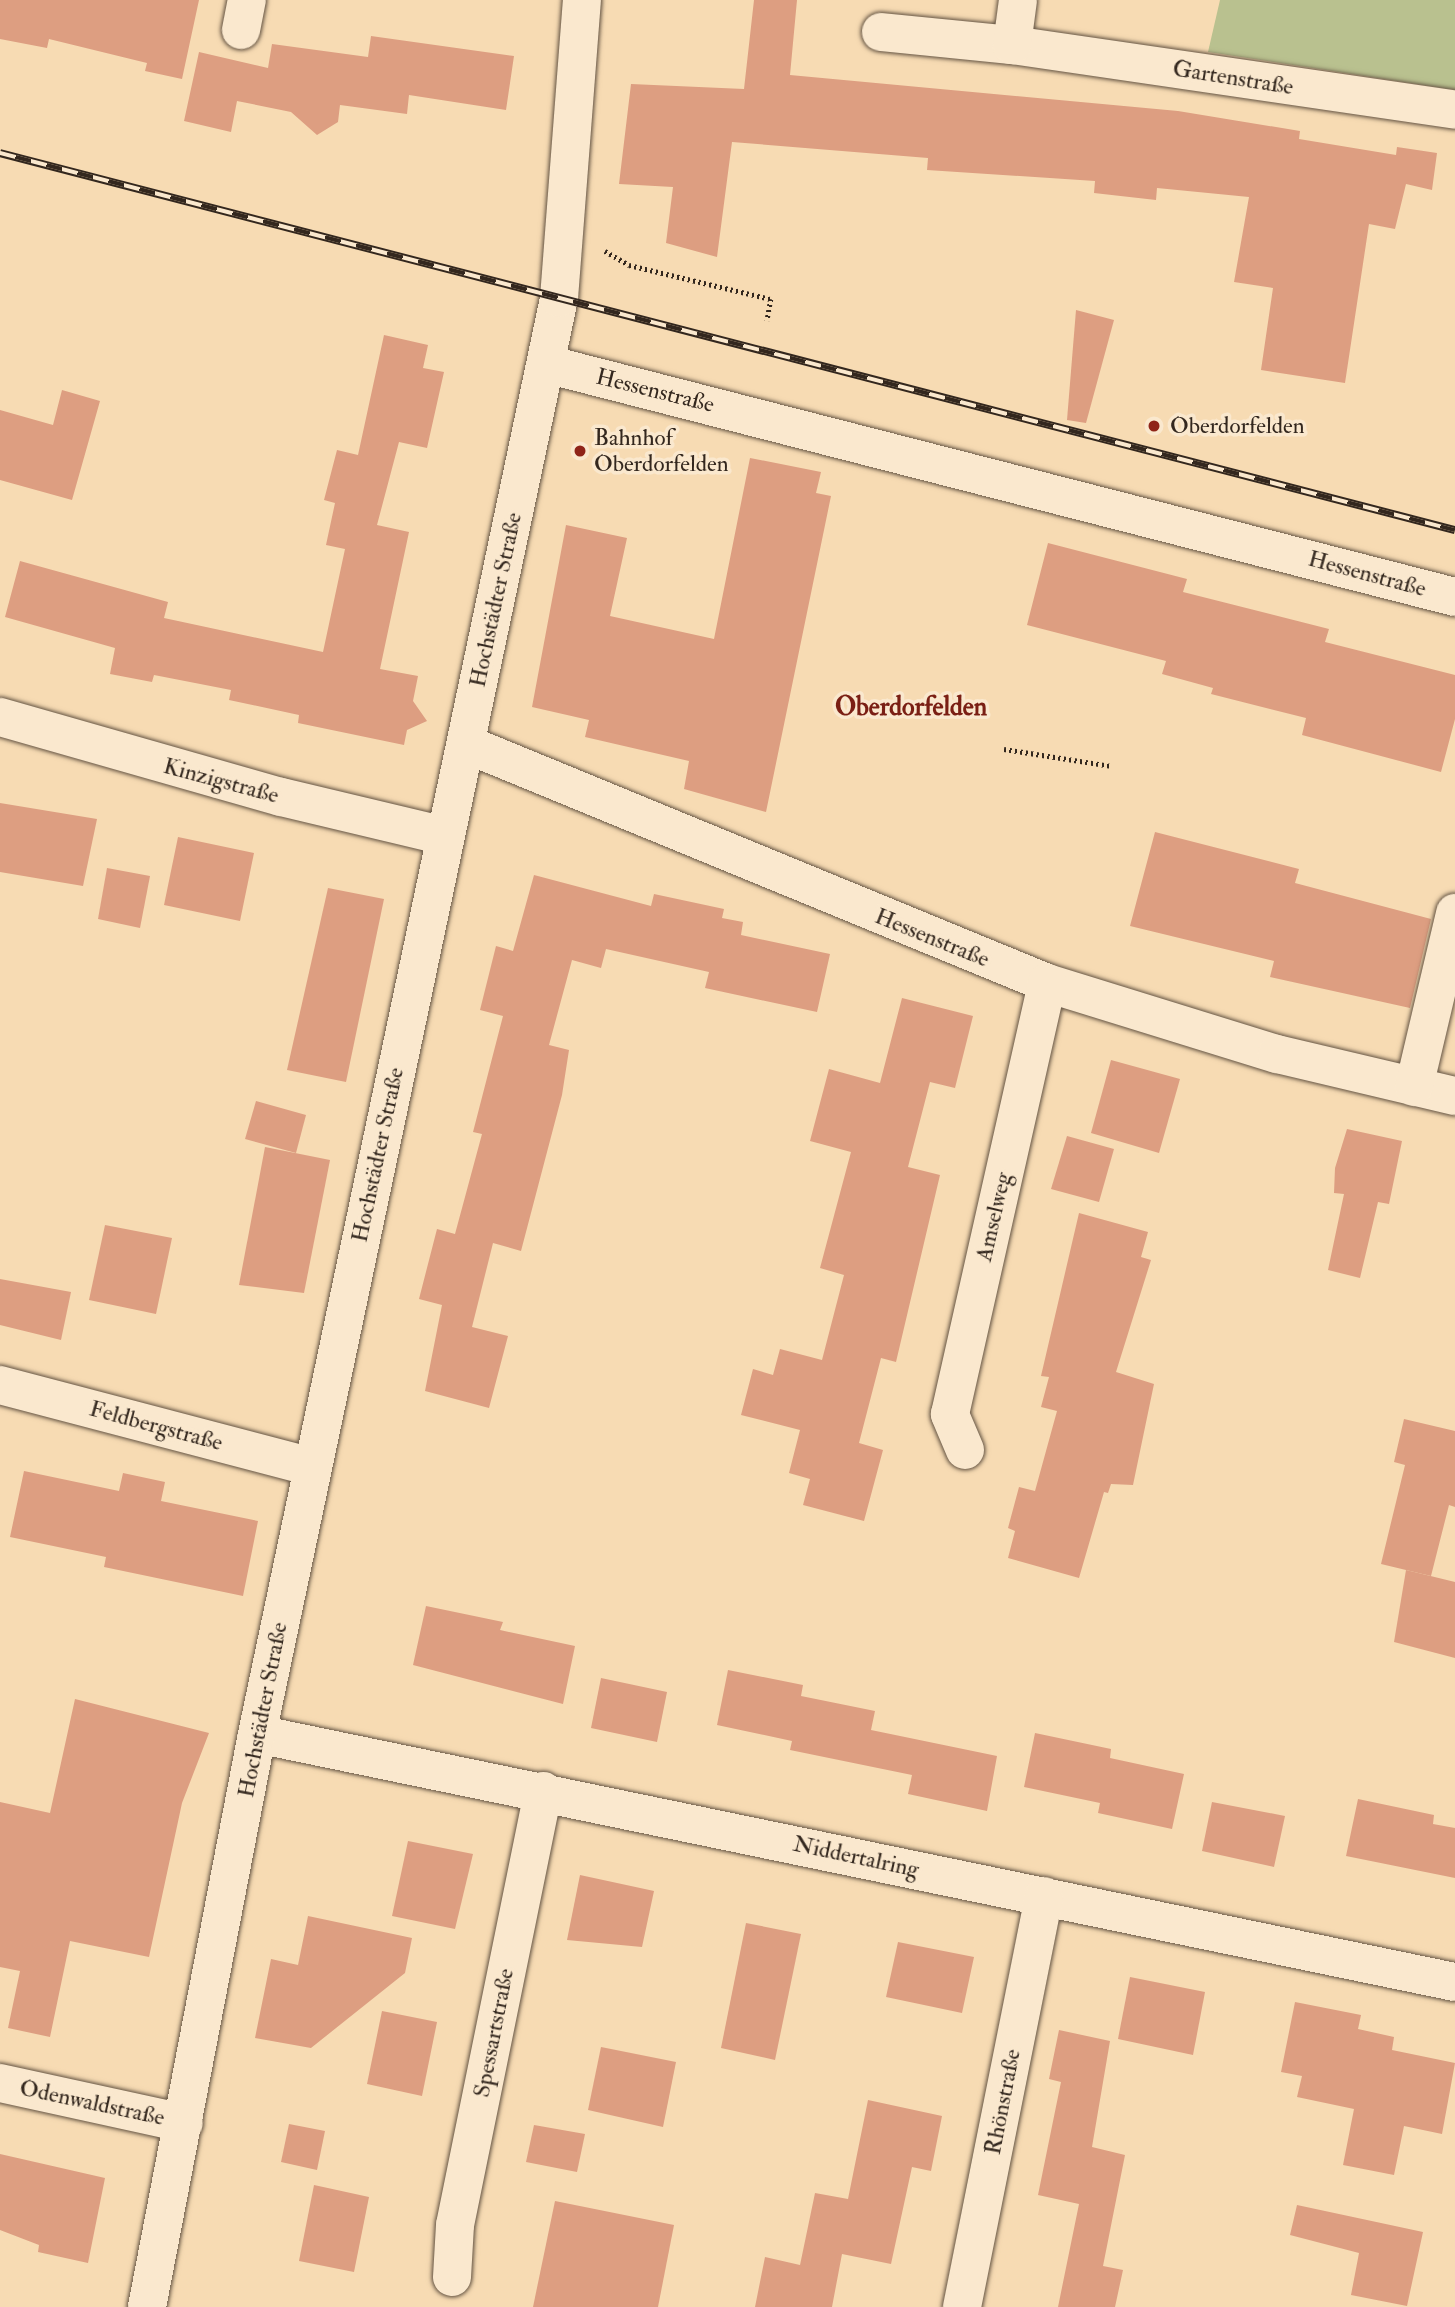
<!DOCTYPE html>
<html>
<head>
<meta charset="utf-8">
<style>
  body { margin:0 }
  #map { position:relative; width:1455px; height:2307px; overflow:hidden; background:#f7dbb3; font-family:"IM FELL Double Pica",serif }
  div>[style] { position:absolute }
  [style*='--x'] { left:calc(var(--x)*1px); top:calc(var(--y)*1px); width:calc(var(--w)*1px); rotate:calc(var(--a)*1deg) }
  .green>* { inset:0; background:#b9c18f }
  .building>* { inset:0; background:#dd9e81 }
  .path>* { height:4.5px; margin-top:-2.25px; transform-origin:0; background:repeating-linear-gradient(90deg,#33271e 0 2px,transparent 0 5.5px) }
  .roads { filter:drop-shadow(0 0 2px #645443) drop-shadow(0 0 2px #645443) }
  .minor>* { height:38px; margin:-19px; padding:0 19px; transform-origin:19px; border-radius:19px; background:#fae8ce }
  .rail>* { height:8px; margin-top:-4px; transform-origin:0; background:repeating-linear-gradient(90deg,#fae8ce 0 16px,#33271e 0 32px); box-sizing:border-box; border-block:2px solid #33271e }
  .dots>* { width:19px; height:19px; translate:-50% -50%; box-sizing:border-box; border:4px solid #fae8ce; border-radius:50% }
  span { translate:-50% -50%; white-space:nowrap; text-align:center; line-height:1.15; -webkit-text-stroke:7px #fae8ce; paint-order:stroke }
  .street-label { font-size:23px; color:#33271e }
  .poi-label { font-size:23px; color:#33271e }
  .left { translate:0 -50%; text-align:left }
  .quarter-label { font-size:26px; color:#7a1f14; font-weight:700 }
</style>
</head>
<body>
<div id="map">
  <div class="green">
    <div style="clip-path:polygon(1220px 0,1455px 0,1455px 90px,1208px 52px)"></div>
  </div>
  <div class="building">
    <div style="clip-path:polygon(0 0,199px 0,182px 79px,145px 71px,147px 63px,49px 39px,47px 48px,0 39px)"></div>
    <div style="clip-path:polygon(754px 0,797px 0,790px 75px,1178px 111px,1300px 131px,1299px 139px,1396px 155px,1397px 147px,1437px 153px,1432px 190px,1406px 184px,1395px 229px,1369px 224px,1345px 383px,1261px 370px,1273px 288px,1234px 282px,1249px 197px,1157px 188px,1156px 200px,1094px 193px,1095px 181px,927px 170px,928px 158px,732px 142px,717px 257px,666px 243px,673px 187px,619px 184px,631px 84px,744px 89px)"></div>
    <div style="clip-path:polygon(371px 36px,514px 56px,506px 110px,409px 95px,407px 114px,340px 105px,338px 122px,317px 135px,291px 112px,237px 101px,231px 132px,184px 121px,199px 52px,268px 68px,272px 44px,368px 57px)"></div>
    <div style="clip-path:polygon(1076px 310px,1114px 320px,1086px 423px,1067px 420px)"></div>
    <div style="clip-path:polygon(384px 335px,428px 345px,423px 368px,444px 372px,427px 448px,399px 442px,377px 525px,409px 532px,380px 669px,418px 676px,413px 701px,427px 721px,407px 730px,404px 745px,298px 723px,299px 715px,229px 700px,231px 690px,154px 675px,152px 682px,110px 674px,115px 648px,5px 617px,20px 561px,168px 602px,164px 618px,323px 652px,345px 549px,326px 545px,335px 503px,324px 500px,337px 450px,358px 455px)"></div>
    <div style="clip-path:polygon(62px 390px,100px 401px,72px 500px,0 480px,0 410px,53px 425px)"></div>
    <div style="clip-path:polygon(750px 458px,821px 472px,816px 493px,831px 496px,766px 812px,684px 789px,689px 761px,585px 737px,589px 720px,532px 707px,566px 525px,627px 538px,610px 616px,714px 639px)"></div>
    <div style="clip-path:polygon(1048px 543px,1187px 579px,1183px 592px,1329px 629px,1325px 642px,1455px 675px,1455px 719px,1441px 772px,1302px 735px,1306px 718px,1211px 694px,1213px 688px,1162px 674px,1166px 661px,1027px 625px)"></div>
    <div style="clip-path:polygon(0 803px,97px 819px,83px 886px,0 872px)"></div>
    <div style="clip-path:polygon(1155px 832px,1299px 869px,1295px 883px,1431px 919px,1410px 1008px,1270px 977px,1274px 961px,1130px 926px)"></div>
    <div style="clip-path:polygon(178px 837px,254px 853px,240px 921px,164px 905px)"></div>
    <div style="clip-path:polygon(107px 868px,150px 876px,140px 928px,98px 919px)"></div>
    <div style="clip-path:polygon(534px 875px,651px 906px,654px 894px,724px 909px,722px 918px,743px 922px,741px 935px,830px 954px,817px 1012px,705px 988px,709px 972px,606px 949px,601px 968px,572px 960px,549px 1045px,569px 1050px,562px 1095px,521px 1251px,493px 1243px,472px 1327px,508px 1336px,489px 1408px,425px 1391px,442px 1305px,419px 1299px,437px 1229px,455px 1234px,482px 1134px,473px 1132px,503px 1016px,480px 1010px,496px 946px,513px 951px)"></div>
    <div style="clip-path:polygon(328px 888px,384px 899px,346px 1082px,287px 1070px)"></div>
    <div style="clip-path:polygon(902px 998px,973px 1016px,955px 1088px,930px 1082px,908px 1167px,940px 1175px,896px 1362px,881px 1358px,859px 1443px,883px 1450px,864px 1521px,803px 1505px,810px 1479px,789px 1473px,800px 1430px,741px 1415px,753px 1369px,773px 1375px,780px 1349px,822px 1360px,844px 1275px,820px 1268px,851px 1152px,810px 1141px,829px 1069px,880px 1083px)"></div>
    <div style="clip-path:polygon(1111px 1060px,1180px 1079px,1159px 1153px,1091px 1133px)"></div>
    <div style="clip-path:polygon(256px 1101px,306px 1115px,296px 1153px,245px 1139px)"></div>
    <div style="clip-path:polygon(1347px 1129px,1402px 1141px,1389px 1204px,1378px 1202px,1360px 1278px,1328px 1270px,1344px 1194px,1334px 1193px,1335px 1168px)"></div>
    <div style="clip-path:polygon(1067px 1136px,1114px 1149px,1099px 1202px,1051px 1189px)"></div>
    <div style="clip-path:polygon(265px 1147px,330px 1160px,304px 1293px,239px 1285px)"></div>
    <div style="clip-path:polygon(1079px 1213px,1148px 1232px,1141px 1257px,1151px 1260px,1116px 1372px,1154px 1384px,1133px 1485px,1111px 1484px,1108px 1493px,1104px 1492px,1079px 1578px,1008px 1558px,1015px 1531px,1008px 1528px,1019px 1487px,1035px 1491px,1057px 1411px,1041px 1407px,1049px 1377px,1041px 1376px)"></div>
    <div style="clip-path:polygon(105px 1225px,172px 1238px,156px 1314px,89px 1300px)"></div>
    <div style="clip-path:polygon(0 1279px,71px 1292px,61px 1340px,0 1325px)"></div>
    <div style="clip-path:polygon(1404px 1419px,1455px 1431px,1455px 1507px,1449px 1505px,1431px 1576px,1381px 1564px,1405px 1465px,1394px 1462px)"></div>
    <div style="clip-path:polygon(24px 1471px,119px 1491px,123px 1473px,165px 1482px,161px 1501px,258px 1521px,243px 1596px,104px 1567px,106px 1557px,10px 1537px)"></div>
    <div style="clip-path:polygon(1406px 1570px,1455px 1582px,1455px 1658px,1394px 1642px)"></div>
    <div style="clip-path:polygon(426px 1606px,503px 1622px,500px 1630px,575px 1646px,563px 1704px,413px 1665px)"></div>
    <div style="clip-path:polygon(728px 1670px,803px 1685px,801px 1696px,875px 1711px,871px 1730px,997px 1756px,987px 1811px,908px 1794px,912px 1775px,790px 1750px,792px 1741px,717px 1725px)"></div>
    <div style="clip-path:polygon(601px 1678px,667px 1692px,657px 1742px,591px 1728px)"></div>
    <div style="clip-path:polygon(75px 1699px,209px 1733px,182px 1803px,149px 1957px,70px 1941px,50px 2037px,8px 2028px,20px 1971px,0 1967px,0 1802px,50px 1813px)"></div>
    <div style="clip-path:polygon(1035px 1733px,1111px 1749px,1110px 1758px,1184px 1774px,1172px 1829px,1098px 1813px,1100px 1803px,1024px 1787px)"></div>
    <div style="clip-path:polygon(1358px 1799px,1434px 1815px,1433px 1824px,1455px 1828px,1455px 1878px,1346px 1856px)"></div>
    <div style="clip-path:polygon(1212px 1802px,1285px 1816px,1274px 1867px,1202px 1851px)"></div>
    <div style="clip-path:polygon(408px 1841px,473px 1854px,455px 1929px,392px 1916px)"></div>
    <div style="clip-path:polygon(580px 1875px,654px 1891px,642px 1947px,567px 1940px)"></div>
    <div style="clip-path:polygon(308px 1916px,412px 1938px,405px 1973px,311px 2048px,255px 2038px,271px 1959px,298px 1965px)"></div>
    <div style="clip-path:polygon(746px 1923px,801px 1934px,775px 2060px,721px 2048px)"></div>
    <div style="clip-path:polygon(898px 1942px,974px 1957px,962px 2013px,886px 1997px)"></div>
    <div style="clip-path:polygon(1130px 1977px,1205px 1992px,1193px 2055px,1118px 2039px)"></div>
    <div style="clip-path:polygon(1295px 2002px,1361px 2015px,1358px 2029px,1394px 2037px,1392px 2050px,1455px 2063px,1442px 2134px,1404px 2126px,1394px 2175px,1343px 2165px,1354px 2109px,1297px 2097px,1302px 2076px,1281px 2072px)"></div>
    <div style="clip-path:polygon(382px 2011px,437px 2022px,422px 2096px,367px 2084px)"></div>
    <div style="clip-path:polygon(1059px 2030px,1110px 2041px,1092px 2147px,1125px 2155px,1103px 2266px,1123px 2270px,1115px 2307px,1058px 2307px,1079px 2204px,1038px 2195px,1061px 2082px,1049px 2079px)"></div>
    <div style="clip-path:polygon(601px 2047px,676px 2062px,663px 2127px,588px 2110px)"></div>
    <div style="clip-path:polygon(868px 2100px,942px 2116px,931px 2171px,912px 2167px,891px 2264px,842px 2254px,832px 2307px,755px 2307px,765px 2257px,800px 2265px,815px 2193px,848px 2199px)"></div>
    <div style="clip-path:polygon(289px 2124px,325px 2131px,317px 2170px,281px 2162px)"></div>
    <div style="clip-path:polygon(534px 2125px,585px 2134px,577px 2172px,526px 2162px)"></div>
    <div style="clip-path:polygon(0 2154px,105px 2178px,88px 2263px,38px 2252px,39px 2245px,0 2230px)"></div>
    <div style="clip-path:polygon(314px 2185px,369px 2197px,354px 2272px,299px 2261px)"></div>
    <div style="clip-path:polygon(555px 2201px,674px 2225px,658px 2307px,533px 2307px)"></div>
    <div style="clip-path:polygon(1297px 2205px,1423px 2232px,1407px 2306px,1351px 2295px,1359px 2253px,1290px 2235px)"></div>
  </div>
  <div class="path">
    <div style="--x:605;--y:251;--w:28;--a:30"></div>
    <div style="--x:629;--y:265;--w:146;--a:13.5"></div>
    <div style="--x:771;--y:299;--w:22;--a:100"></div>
    <div style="--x:1004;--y:749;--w:108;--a:9"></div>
  </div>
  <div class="roads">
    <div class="minor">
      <div style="--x:241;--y:30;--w:31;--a:-79"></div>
      <div style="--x:881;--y:32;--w:132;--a:5.7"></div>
      <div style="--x:1012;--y:45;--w:448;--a:8.3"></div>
      <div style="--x:1012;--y:45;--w:45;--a:-82.4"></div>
      <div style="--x:546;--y:364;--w:938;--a:14.38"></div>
      <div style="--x:0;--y:717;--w:292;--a:15.9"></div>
      <div style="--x:281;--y:797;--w:169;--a:13.4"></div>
      <div style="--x:466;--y:744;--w:628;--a:22.36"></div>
      <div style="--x:1047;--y:983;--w:241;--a:17.2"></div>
      <div style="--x:1277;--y:1054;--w:183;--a:13.3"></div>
      <div style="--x:1414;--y:1087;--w:179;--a:-76.7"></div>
      <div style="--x:0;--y:1385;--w:323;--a:14.7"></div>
      <div style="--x:965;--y:1450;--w:39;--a:-113"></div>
      <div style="--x:950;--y:1414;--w:442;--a:-77.3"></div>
      <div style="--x:257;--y:1734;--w:1223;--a:11.7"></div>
      <div style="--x:0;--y:2083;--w:188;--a:12.3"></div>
      <div style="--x:452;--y:2277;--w:52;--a:-86.7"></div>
      <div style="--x:455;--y:2225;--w:443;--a:-78.5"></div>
      <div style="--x:147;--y:2307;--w:583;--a:-79.13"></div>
      <div style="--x:257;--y:1734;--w:1467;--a:-78.12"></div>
      <div style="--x:559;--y:298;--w:299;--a:-85.6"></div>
      <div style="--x:962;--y:2307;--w:419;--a:-78.7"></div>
    </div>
  </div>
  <div class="rail">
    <div style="--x:0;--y:153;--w:1503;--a:14.53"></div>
  </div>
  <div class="dots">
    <div style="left:1154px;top:426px;background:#8f2418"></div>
    <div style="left:580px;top:451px;background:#8f2418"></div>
  </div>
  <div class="street-label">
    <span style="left:1233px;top:78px;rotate:9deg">Gartenstraße</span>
    <span style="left:655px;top:391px;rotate:14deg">Hessenstraße</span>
    <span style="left:1367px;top:574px;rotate:15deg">Hessenstraße</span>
    <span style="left:496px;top:600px;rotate:-78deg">Hochstädter Straße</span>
    <span style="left:221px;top:781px;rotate:15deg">Kinzigstraße</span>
    <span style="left:932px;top:938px;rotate:22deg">Hessenstraße</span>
    <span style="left:378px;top:1155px;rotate:-78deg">Hochstädter Straße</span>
    <span style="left:994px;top:1217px;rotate:-77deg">Amselweg</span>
    <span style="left:156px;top:1426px;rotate:15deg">Feldbergstraße</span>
    <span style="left:263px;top:1710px;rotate:-79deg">Hochstädter Straße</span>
    <span style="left:856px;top:1857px;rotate:12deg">Niddertalring</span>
    <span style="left:494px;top:2033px;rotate:-79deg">Spessartstraße</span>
    <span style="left:1003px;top:2102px;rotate:-79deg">Rhönstraße</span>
    <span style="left:92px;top:2103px;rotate:12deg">Odenwaldstraße</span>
  </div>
  <div class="poi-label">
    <span class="left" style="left:1170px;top:426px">Oberdorfelden</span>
    <span class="left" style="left:594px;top:451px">Bahnhof<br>Oberdorfelden</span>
  </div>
  <div class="quarter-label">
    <span style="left:911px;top:708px">Oberdorfelden</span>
  </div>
</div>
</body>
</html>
